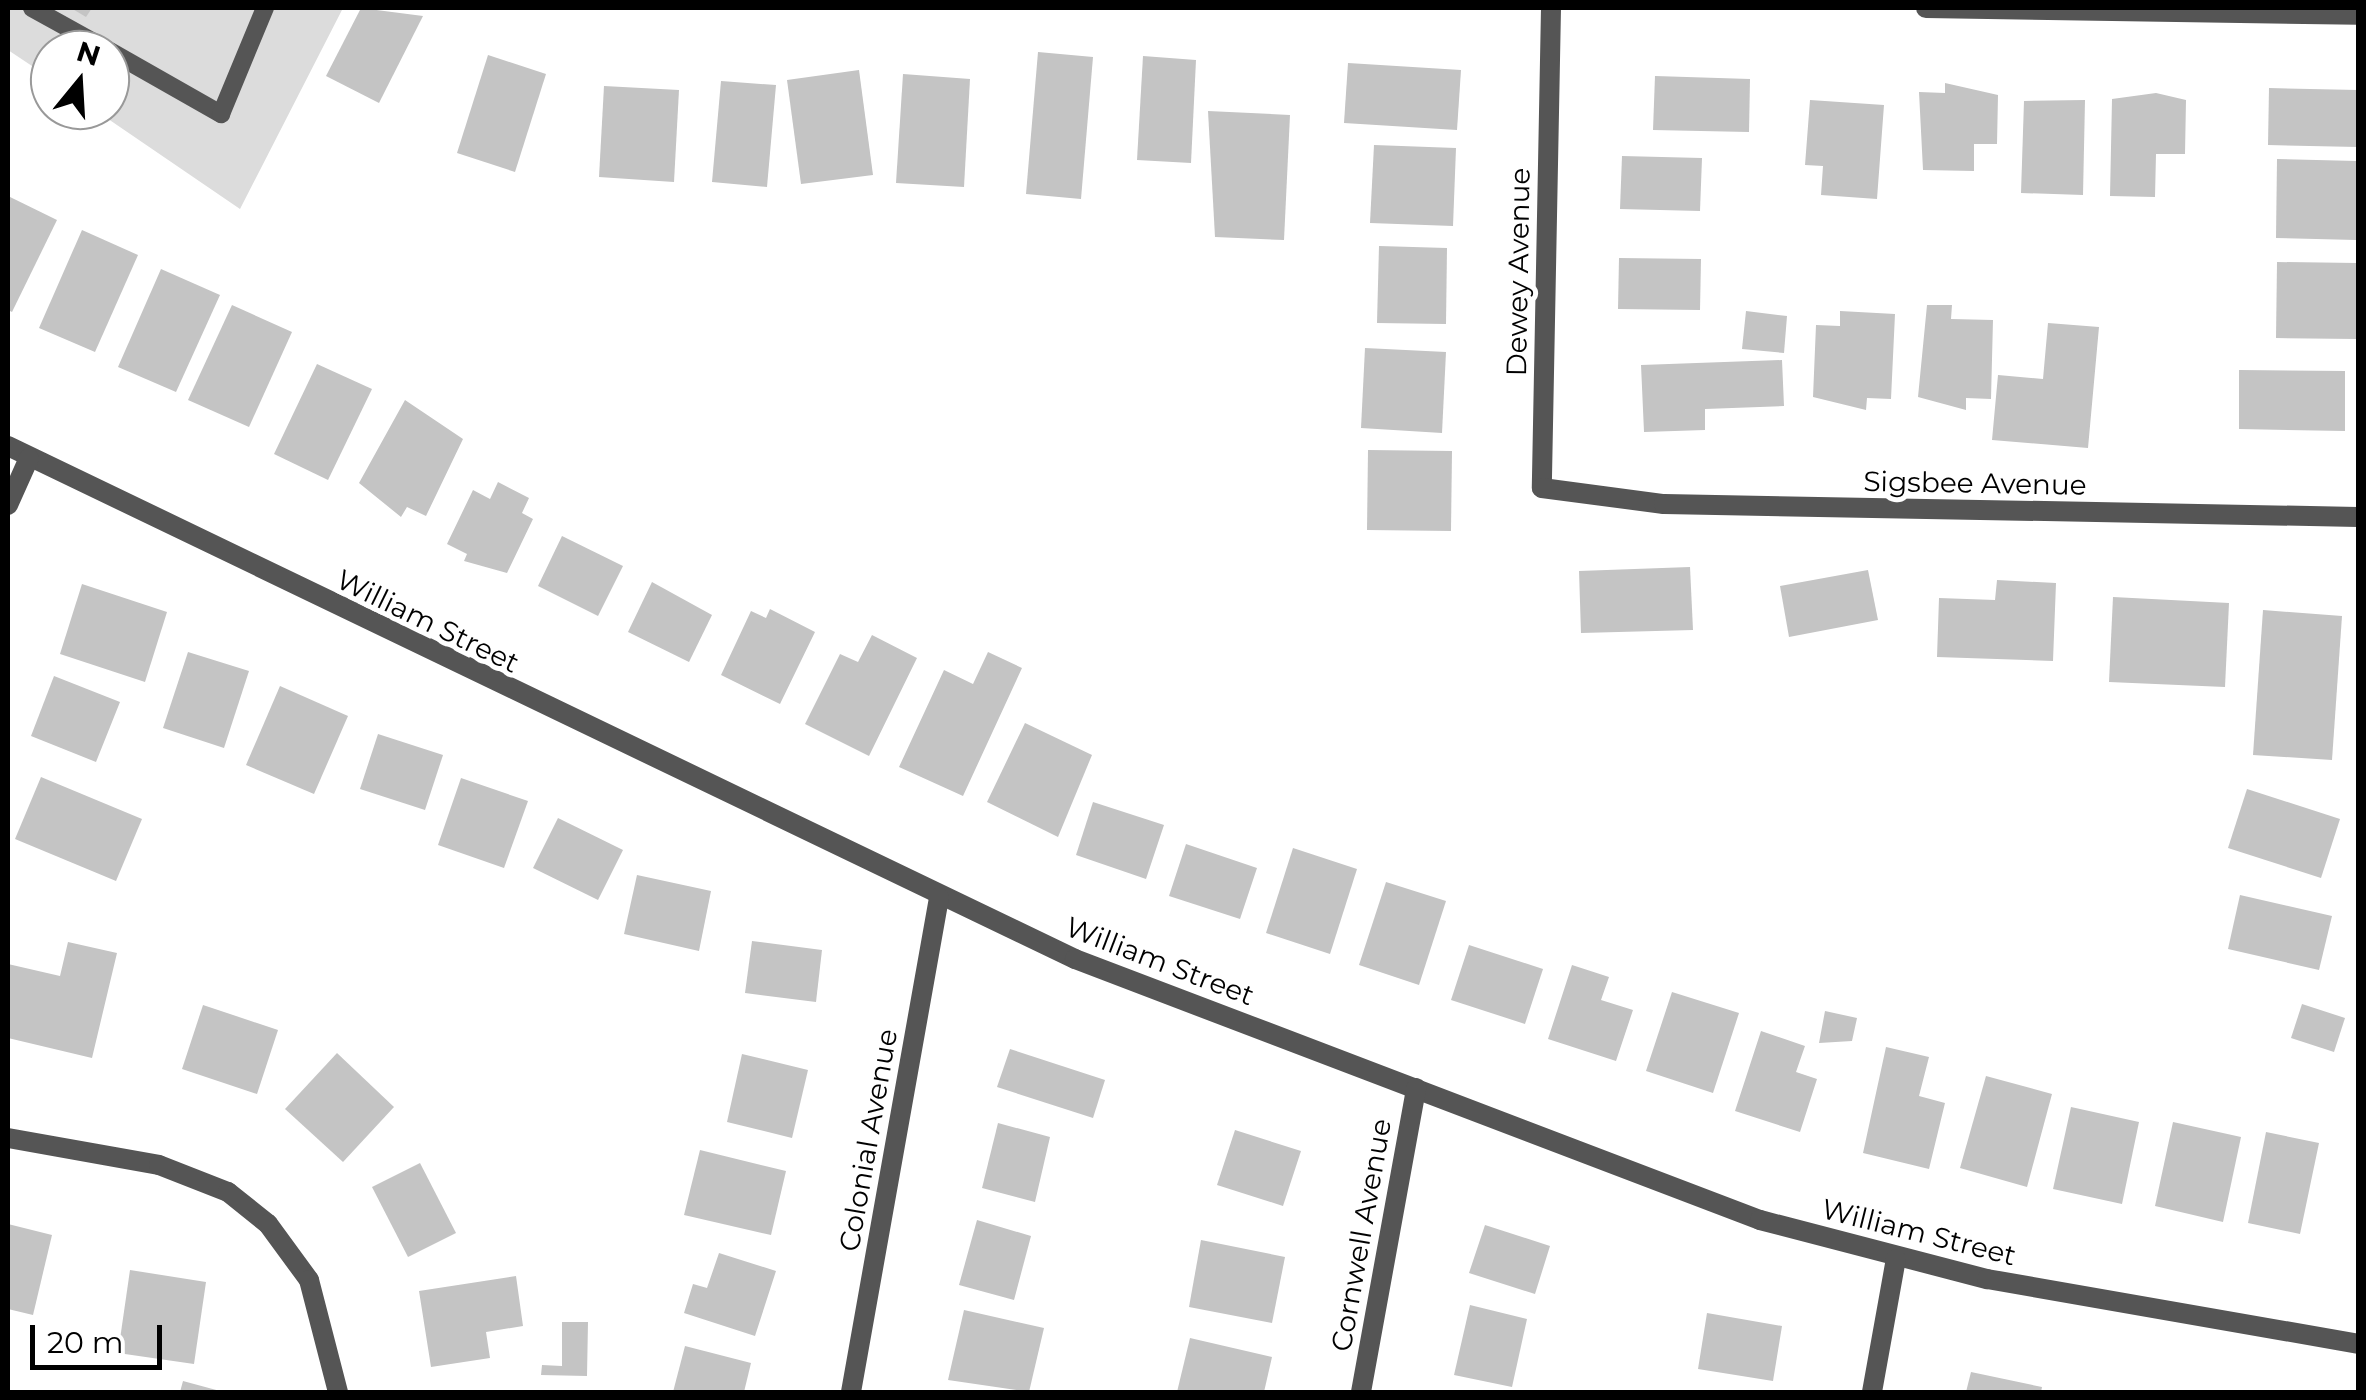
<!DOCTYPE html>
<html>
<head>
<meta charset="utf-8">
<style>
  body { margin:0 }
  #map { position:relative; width:2366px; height:1400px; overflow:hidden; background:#fff; font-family:Montserrat,sans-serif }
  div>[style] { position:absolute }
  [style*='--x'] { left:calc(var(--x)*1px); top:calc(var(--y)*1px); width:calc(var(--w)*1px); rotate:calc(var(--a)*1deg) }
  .green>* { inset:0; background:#dcdcdc }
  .building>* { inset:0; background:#c4c4c4 }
  .lane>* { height:18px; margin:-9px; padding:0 9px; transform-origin:9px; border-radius:9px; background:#555 }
  .street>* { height:20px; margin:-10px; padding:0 10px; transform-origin:10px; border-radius:10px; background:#555 }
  span { translate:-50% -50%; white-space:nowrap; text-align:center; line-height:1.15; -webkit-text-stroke:10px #fff; paint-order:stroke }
  .street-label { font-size:28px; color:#000 }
  .frame { position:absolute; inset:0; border:10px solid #000; pointer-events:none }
  .north { position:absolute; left:30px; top:30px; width:100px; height:100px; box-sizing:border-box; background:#fff; border:2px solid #999; border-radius:50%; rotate:18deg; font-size:28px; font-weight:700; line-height:40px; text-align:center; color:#000 }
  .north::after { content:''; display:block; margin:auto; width:35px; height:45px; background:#000; clip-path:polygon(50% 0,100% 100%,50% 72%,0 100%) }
  .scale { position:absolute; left:30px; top:1325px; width:132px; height:45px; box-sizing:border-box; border:5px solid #000; border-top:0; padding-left:12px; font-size:30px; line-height:35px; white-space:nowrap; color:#000; -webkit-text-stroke:8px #fff; paint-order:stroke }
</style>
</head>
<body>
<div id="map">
  <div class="green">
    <div style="clip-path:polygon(8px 8px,343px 8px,240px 209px,95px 110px,110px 110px,110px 50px,50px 50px,50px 78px,8px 50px)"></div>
  </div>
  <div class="building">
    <div style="clip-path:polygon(71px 8px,92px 8px,86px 17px)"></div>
    <div style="clip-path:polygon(361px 8px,423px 16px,379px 103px,326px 76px)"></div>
    <div style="clip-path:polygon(1038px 52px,1093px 57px,1081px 199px,1026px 194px)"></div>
    <div style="clip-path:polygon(488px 55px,546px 74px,515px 172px,457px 153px)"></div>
    <div style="clip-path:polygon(1143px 56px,1196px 60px,1191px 163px,1137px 160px)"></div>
    <div style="clip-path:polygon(1348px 63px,1461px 70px,1457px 130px,1344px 123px)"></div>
    <div style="clip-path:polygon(859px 70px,873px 175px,801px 184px,787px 80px)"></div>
    <div style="clip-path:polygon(903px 74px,970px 79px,964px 187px,896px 183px)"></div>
    <div style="clip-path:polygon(1655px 76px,1750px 79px,1749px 132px,1653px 130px)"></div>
    <div style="clip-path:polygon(721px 81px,776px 85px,767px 187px,712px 182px)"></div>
    <div style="clip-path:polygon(1945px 83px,1998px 95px,1997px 144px,1974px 144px,1974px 171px,1923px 170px,1919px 92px,1945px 93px)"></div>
    <div style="clip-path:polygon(604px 86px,679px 90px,674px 182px,599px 177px)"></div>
    <div style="clip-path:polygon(2269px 88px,2358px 90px,2358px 147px,2268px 145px)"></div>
    <div style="clip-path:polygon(2156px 93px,2186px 100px,2185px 154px,2156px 154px,2155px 197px,2110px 196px,2112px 99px)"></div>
    <div style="clip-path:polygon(1810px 100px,1884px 105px,1877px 199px,1821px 195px,1823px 166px,1805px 165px)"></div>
    <div style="clip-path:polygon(2085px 100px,2083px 195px,2021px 193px,2024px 101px)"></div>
    <div style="clip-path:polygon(1208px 111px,1290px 115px,1284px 240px,1215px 237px)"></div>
    <div style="clip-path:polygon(1374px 145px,1456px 148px,1453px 226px,1370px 223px)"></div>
    <div style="clip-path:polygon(1622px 156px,1702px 158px,1700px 211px,1620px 209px)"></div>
    <div style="clip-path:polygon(2277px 159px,2357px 161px,2356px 240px,2276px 238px)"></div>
    <div style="clip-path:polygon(8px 196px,57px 220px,12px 312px,8px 310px)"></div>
    <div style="clip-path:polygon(82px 230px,138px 255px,95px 352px,39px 328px)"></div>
    <div style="clip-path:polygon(1379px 246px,1447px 248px,1446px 324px,1377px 323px)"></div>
    <div style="clip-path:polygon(1619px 258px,1701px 259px,1700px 310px,1618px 309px)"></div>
    <div style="clip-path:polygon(2277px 262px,2357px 263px,2356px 339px,2276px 338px)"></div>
    <div style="clip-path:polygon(161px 269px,220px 295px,176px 392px,118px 367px)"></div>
    <div style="clip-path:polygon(232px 305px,292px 332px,249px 427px,188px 400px)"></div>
    <div style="clip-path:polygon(1927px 305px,1952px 305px,1951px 319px,1993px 320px,1991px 399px,1966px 398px,1966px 410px,1918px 397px)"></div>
    <div style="clip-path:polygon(1746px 311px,1787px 316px,1784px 353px,1742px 349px)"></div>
    <div style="clip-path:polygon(1840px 311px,1895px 314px,1891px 399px,1867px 398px,1866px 410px,1813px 397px,1816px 325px,1840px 326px)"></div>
    <div style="clip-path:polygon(2048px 323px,2099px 327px,2088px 448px,1992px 440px,1998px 375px,2043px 379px)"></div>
    <div style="clip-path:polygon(1365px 348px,1446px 352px,1442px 433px,1361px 428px)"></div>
    <div style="clip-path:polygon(1782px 360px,1784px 406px,1705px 409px,1705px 430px,1644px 432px,1641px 365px)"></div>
    <div style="clip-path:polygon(317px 364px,372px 389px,328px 480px,274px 454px)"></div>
    <div style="clip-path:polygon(2239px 370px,2345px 371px,2345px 431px,2239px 429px)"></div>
    <div style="clip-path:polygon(405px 400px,463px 439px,426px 516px,407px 507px,401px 517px,359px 483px)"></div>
    <div style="clip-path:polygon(1368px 450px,1452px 451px,1451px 531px,1367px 530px)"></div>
    <div style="clip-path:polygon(498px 482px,529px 498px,522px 513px,533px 519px,507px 573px,464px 561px,467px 554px,447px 544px,473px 490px,490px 499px)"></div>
    <div style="clip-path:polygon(562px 536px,623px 566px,598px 616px,538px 586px)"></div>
    <div style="clip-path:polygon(1690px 567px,1693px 630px,1581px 633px,1579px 571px)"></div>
    <div style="clip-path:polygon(1868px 570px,1878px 620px,1789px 637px,1780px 586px)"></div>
    <div style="clip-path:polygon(1997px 580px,2056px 583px,2053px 661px,1937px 657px,1939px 598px,1995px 600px)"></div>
    <div style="clip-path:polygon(652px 582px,712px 615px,689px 662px,628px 632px)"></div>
    <div style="clip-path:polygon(82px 584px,167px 612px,145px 682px,60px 654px)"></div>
    <div style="clip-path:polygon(2113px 597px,2229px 603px,2225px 687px,2109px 682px)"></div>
    <div style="clip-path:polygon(770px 609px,815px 632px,780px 704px,721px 675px,751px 611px,766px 618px)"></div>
    <div style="clip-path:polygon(2263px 610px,2342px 616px,2332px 760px,2253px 755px)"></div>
    <div style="clip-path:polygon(872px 635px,917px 658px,869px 756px,805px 724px,840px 654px,858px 662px)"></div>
    <div style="clip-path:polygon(188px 652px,249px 671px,224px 748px,163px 728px)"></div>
    <div style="clip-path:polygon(988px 652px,1022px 668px,963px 796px,899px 767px,944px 670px,973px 684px)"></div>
    <div style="clip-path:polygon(54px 676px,120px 702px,96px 762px,31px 736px)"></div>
    <div style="clip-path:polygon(280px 686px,348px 716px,314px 794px,246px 765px)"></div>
    <div style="clip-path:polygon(1025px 723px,1092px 755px,1058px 837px,987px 802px)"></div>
    <div style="clip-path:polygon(378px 734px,443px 755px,425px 810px,360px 789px)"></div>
    <div style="clip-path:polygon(41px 777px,142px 819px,116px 881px,15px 839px)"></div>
    <div style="clip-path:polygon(461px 778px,528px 801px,504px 868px,438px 845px)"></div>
    <div style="clip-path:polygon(2247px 789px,2340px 819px,2321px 878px,2228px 848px)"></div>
    <div style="clip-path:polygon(1093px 802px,1164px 825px,1146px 879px,1076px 855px)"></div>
    <div style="clip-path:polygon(558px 818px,623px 850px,598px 900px,533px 868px)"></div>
    <div style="clip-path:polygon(1186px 844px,1257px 868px,1240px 919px,1169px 896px)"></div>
    <div style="clip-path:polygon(1293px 848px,1357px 869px,1330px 954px,1266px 933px)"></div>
    <div style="clip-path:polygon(637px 875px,711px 891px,699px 951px,624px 934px)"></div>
    <div style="clip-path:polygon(1386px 882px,1446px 901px,1419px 985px,1359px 965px)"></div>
    <div style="clip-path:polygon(2240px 895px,2332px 916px,2319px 970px,2228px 949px)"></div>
    <div style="clip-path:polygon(752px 941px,822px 950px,816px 1002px,745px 993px)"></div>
    <div style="clip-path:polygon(68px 942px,117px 953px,92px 1058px,8px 1038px,8px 964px,60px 976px)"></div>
    <div style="clip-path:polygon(1469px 945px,1543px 969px,1525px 1024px,1451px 1000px)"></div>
    <div style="clip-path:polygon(1572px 965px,1609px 977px,1601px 1000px,1633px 1010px,1616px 1061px,1548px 1039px)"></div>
    <div style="clip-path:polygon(1672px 992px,1739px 1013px,1713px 1093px,1646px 1071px)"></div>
    <div style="clip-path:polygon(2302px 1004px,2345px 1018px,2334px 1052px,2291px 1038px)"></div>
    <div style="clip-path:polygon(203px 1005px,278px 1030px,257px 1094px,182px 1069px)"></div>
    <div style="clip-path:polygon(1825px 1011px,1857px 1018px,1852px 1041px,1819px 1043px)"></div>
    <div style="clip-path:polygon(1761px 1031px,1805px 1046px,1796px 1072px,1817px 1079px,1800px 1132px,1735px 1111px)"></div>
    <div style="clip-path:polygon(1886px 1047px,1929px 1057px,1919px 1096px,1945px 1103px,1929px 1169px,1863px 1153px)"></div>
    <div style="clip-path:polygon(1010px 1049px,1105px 1080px,1093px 1118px,997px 1087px)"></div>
    <div style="clip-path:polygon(337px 1053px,394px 1107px,343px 1162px,285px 1109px)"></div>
    <div style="clip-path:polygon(742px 1054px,808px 1070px,792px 1138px,727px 1122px)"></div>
    <div style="clip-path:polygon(1986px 1076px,2052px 1094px,2027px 1187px,1960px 1168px)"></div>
    <div style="clip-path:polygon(2071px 1107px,2139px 1122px,2122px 1204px,2053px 1189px)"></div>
    <div style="clip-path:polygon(2173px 1122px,2241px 1137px,2223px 1222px,2155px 1206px)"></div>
    <div style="clip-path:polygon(998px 1123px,1050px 1137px,1035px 1202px,982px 1188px)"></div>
    <div style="clip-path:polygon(1235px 1130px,1301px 1151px,1283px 1206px,1217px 1185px)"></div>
    <div style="clip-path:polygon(2266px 1132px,2319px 1143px,2300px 1234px,2248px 1223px)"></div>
    <div style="clip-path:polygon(700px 1150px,786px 1171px,771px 1235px,684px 1215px)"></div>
    <div style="clip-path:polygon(420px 1163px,456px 1233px,408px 1257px,372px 1187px)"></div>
    <div style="clip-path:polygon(977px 1220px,1031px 1236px,1014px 1300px,959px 1285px)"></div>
    <div style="clip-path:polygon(8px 1224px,52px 1235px,33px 1315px,8px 1309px)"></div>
    <div style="clip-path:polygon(1485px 1225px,1550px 1246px,1535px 1294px,1469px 1273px)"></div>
    <div style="clip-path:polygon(1201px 1240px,1285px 1257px,1272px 1323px,1189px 1307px)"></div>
    <div style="clip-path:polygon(719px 1253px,776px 1271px,755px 1336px,684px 1313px,693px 1284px,707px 1288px)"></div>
    <div style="clip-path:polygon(130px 1270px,206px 1282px,194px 1364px,118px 1353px)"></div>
    <div style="clip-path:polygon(516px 1276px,523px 1326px,486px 1332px,490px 1358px,431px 1367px,419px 1291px)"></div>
    <div style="clip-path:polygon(1470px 1305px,1527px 1319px,1512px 1387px,1454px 1375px)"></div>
    <div style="clip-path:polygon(964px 1310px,1044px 1328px,1029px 1392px,948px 1380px)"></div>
    <div style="clip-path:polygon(1707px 1313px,1782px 1326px,1773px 1381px,1698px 1369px)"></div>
    <div style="clip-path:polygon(562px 1322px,588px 1322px,587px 1376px,541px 1375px,542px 1365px,562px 1366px)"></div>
    <div style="clip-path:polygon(1190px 1338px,1272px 1357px,1264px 1392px,1177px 1392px)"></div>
    <div style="clip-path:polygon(685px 1346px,751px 1363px,744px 1392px,673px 1392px)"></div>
    <div style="clip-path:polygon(1971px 1372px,2042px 1387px,2041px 1392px,1966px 1392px)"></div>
    <div style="clip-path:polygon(183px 1381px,220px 1391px,220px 1392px,180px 1392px)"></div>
  </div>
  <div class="lane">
    <div style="--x:32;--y:8;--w:87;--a:28.9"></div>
    <div style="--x:110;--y:51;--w:128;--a:29.6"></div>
    <div style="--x:221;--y:114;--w:115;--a:-67.5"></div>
  </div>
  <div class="street">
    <div style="--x:1551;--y:8;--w:480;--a:91.1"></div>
    <div style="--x:1542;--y:488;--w:123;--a:7.5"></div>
    <div style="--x:1664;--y:504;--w:694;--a:1.07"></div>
    <div style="--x:1926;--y:8;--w:432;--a:0.9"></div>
    <div style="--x:8;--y:446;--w:1184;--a:25.68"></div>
    <div style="--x:1075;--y:959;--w:733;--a:20.86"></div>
    <div style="--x:1760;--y:1220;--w:235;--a:14.6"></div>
    <div style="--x:1987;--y:1279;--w:377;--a:9.9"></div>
    <div style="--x:8;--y:505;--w:51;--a:-65.9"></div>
    <div style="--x:8;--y:1138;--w:153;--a:10.1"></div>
    <div style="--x:159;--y:1165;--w:74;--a:21.4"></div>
    <div style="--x:228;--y:1192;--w:51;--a:38.7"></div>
    <div style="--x:268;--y:1224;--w:69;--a:53.8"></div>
    <div style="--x:309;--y:1280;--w:116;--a:75.5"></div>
    <div style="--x:851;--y:1392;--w:502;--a:-79.9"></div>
    <div style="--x:1361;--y:1392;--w:309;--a:-79.7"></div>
    <div style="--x:1872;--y:1392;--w:135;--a:-79.8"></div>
  </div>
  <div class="street-label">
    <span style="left:1518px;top:272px;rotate:-89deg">Dewey Avenue</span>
    <span style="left:1975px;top:483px;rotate:1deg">Sigsbee Avenue</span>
    <span style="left:428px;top:621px;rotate:26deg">William Street</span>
    <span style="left:1160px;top:961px;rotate:21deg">William Street</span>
    <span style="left:868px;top:1140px;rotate:-80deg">Colonial Avenue</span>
    <span style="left:1919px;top:1232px;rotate:14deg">William Street</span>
    <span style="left:1361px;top:1235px;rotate:-80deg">Cornwell Avenue</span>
  </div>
  <div class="frame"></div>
  <div class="north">N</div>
  <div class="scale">20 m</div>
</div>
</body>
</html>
